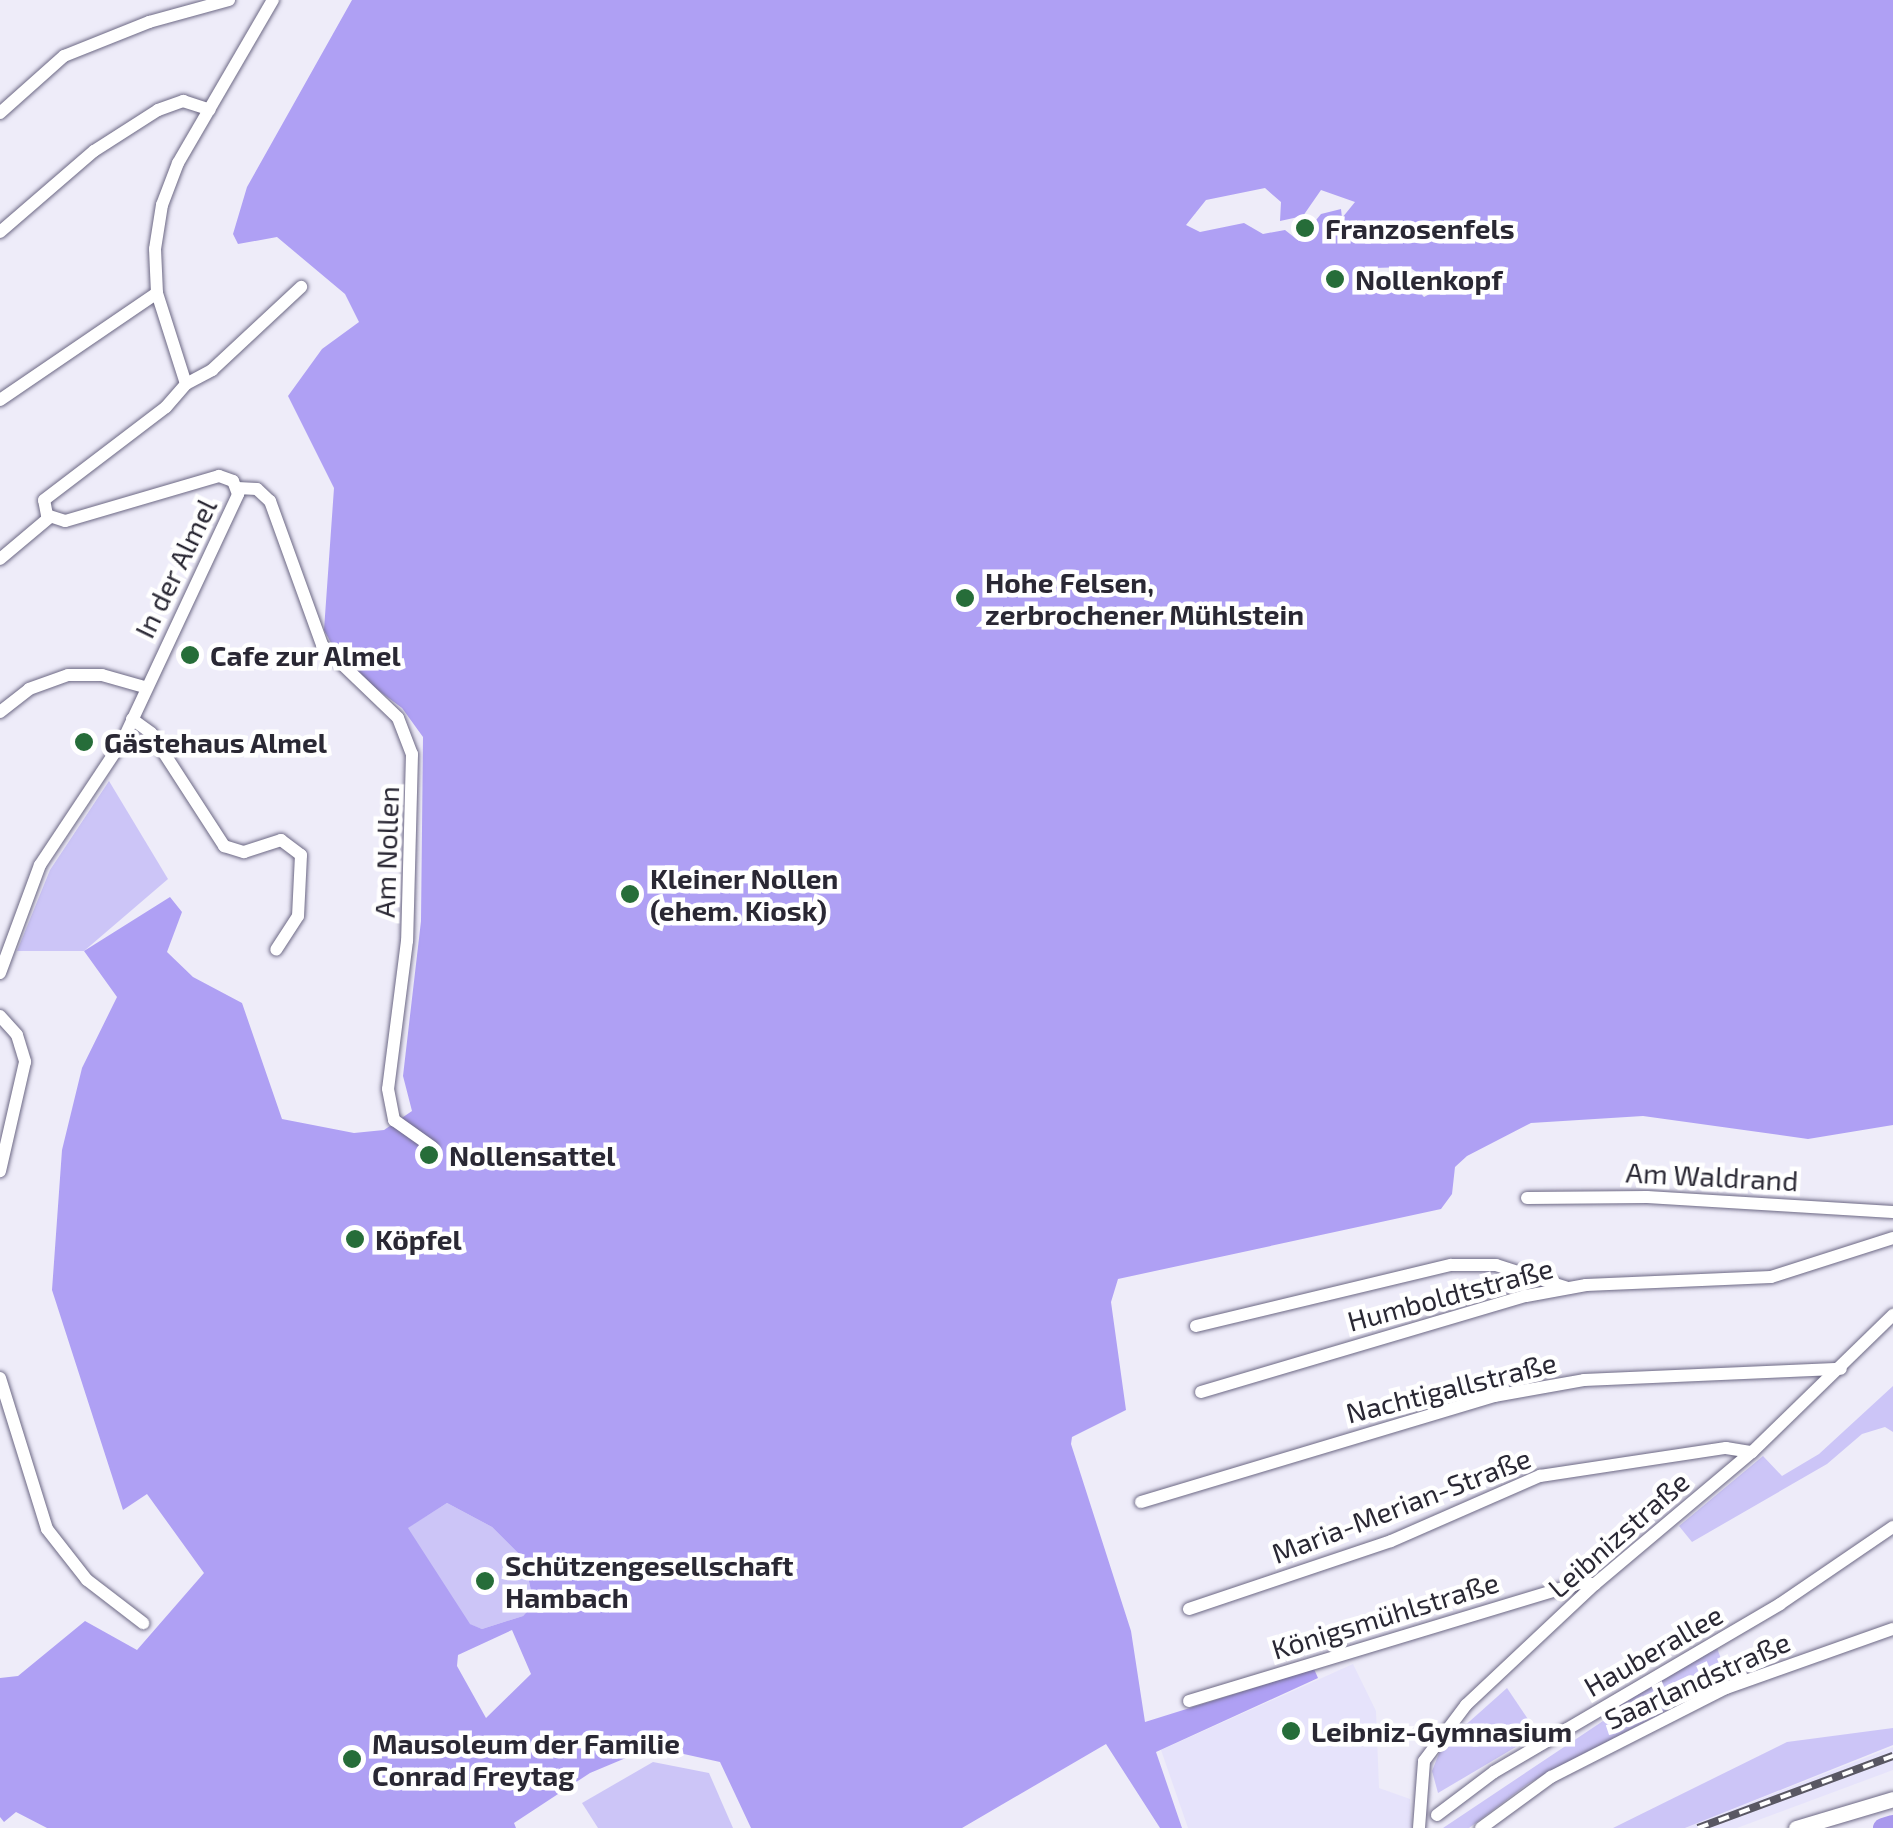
<!DOCTYPE html>
<html>
<head>
<meta charset="utf-8">
<style>
  body { margin:0 }
  #map { position:relative; width:1893px; height:1828px; overflow:hidden; background:#eeecf9; font-family:"Exo 2",sans-serif }
  div>[style] { position:absolute }
  [style*='--x'] { left:calc(var(--x)*1px); top:calc(var(--y)*1px); width:calc(var(--w)*1px); rotate:calc(var(--a)*1deg) }
  .built>* { inset:0; background:#e6e3fb }
  .green>* { inset:0; background:#ccc5f7 }
  .forest>* { inset:0; background:#afa0f4 }
  .river>* { height:20px; margin:-10px; padding:0 10px; transform-origin:10px; border-radius:10px; background:#a999ed }
  .roads { filter:drop-shadow(0 0 2px #6c6884) drop-shadow(0 0 2px #6c6884) }
  .minor>* { height:12px; margin:-6px; padding:0 6px; transform-origin:6px; border-radius:6px; background:#fff }
  .major>* { height:15px; margin:-7.5px; padding:0 7.5px; transform-origin:7.5px; border-radius:7.5px; background:#fff }
  .rail>* { height:8px; margin-top:-4px; transform-origin:0; background:repeating-linear-gradient(90deg,#fff 0 11px,#595763 0 22px); box-sizing:border-box; border-block:2px solid #595763 }
  .dots>* { width:28px; height:28px; translate:-50% -50%; box-sizing:border-box; border:5px solid #fff; border-radius:50% }
  span { translate:-50% -50%; white-space:nowrap; text-align:center; line-height:1.15; -webkit-text-stroke:9px #fff; paint-order:stroke }
  .poi-label { font-size:28px; color:#2a2834; font-weight:700 }
  .left { translate:0 -50%; text-align:left }
  .street-label { font-size:28px; color:#2a2834 }
</style>
</head>
<body>
<div id="map">
  <div class="built">
    <div style="clip-path:polygon(1353px 1664px,1376px 1711px,1379px 1788px,1410px 1799px,1412px 1828px,1188px 1828px,1161px 1750px)"></div>
    <div style="clip-path:polygon(1893px 1747px,1893px 1770px,1737px 1828px,1685px 1828px)"></div>
  </div>
  <div class="green">
    <div style="clip-path:polygon(109px 781px,168px 879px,84px 951px,17px 951px,50px 870px)"></div>
    <div style="clip-path:polygon(1893px 1386px,1893px 1432px,1885px 1427px,1862px 1434px,1827px 1464px,1692px 1542px,1679px 1526px,1763px 1456px,1782px 1476px,1819px 1454px)"></div>
    <div style="clip-path:polygon(447px 1503px,492px 1527px,524px 1559px,534px 1604px,523px 1616px,482px 1629px,469px 1624px,407px 1528px)"></div>
    <div style="clip-path:polygon(1717px 1648px,1728px 1678px,1529px 1783px,1469px 1828px,1443px 1828px,1603px 1721px,1604px 1714px)"></div>
    <div style="clip-path:polygon(1507px 1688px,1538px 1734px,1438px 1793px,1432px 1771px,1442px 1746px)"></div>
    <div style="clip-path:polygon(1893px 1728px,1893px 1745px,1685px 1828px,1613px 1828px,1787px 1742px)"></div>
    <div style="clip-path:polygon(653px 1762px,709px 1773px,733px 1828px,598px 1828px,582px 1803px)"></div>
  </div>
  <div class="forest">
    <div style="clip-path:polygon(evenodd,352px 0,1893px 0,1893px 1125px,1808px 1139px,1643px 1116px,1531px 1123px,1467px 1156px,1455px 1167px,1452px 1194px,1441px 1209px,1118px 1279px,1111px 1302px,1126px 1410px,1072px 1437px,1071px 1444px,1131px 1631px,1145px 1722px,1314px 1669px,1318px 1678px,1156px 1752px,1182px 1828px,1160px 1828px,1106px 1744px,962px 1828px,751px 1828px,720px 1762px,652px 1747px,590px 1773px,514px 1823px,516px 1828px,47px 1828px,16px 1812px,4px 1822px,0 1817px,0 1678px,18px 1676px,85px 1621px,137px 1650px,204px 1573px,147px 1494px,123px 1510px,52px 1290px,62px 1150px,82px 1068px,117px 997px,84px 951px,170px 897px,182px 912px,167px 952px,193px 977px,242px 1003px,282px 1119px,354px 1133px,384px 1130px,412px 1111px,403px 1076px,421px 921px,423px 737px,402px 708px,342px 663px,324px 630px,334px 488px,288px 396px,322px 349px,359px 322px,345px 294px,277px 237px,238px 244px,233px 234px,247px 187px,352px 0,1265px 188px,1281px 202px,1280px 221px,1303px 216px,1321px 190px,1355px 202px,1342px 218px,1341px 209px,1321px 214px,1299px 241px,1285px 230px,1263px 234px,1244px 223px,1200px 232px,1186px 225px,1206px 200px,1265px 188px,352px 0,1409px 267px,1441px 288px,1424px 297px,1414px 286px,1405px 292px,1400px 285px,1355px 278px,1372px 268px,1409px 267px,352px 0,447px 1503px,492px 1527px,524px 1559px,534px 1604px,523px 1616px,482px 1629px,470px 1624px,408px 1528px,447px 1503px,352px 0,512px 1630px,531px 1674px,486px 1718px,457px 1666px,458px 1655px,512px 1630px)"></div>
  </div>
  <div class="river">
    <div style="--x:1883;--y:1828;--w:10;--a:-17"></div>
  </div>
  <div class="roads">
    <div class="minor">
      <div style="--x:0;--y:113;--w:86;--a:-41.7"></div>
      <div style="--x:64;--y:56;--w:92;--a:-21.8"></div>
      <div style="--x:149;--y:22;--w:83;--a:-15.4"></div>
      <div style="--x:0;--y:232;--w:124;--a:-40.8"></div>
      <div style="--x:94;--y:151;--w:76;--a:-32.6"></div>
      <div style="--x:158;--y:110;--w:27;--a:-20"></div>
      <div style="--x:183;--y:101;--w:28;--a:18"></div>
      <div style="--x:186;--y:384;--w:96;--a:-107.7"></div>
      <div style="--x:157;--y:293;--w:44;--a:-92.6"></div>
      <div style="--x:155;--y:249;--w:45;--a:-81"></div>
      <div style="--x:162;--y:205;--w:45;--a:-69.1"></div>
      <div style="--x:178;--y:163;--w:189;--a:-59.8"></div>
      <div style="--x:186;--y:384;--w:30;--a:-28"></div>
      <div style="--x:212;--y:370;--w:122;--a:-43"></div>
      <div style="--x:0;--y:400;--w:190;--a:-34.3"></div>
      <div style="--x:237;--y:488;--w:20;--a:3"></div>
      <div style="--x:257;--y:489;--w:18;--a:43"></div>
      <div style="--x:270;--y:501;--w:153;--a:70.1"></div>
      <div style="--x:322;--y:645;--w:105;--a:43.8"></div>
      <div style="--x:398;--y:718;--w:39;--a:69"></div>
      <div style="--x:412;--y:754;--w:187;--a:91.5"></div>
      <div style="--x:407;--y:941;--w:149;--a:97.3"></div>
      <div style="--x:388;--y:1089;--w:32;--a:79"></div>
      <div style="--x:394;--y:1120;--w:47;--a:35.4"></div>
      <div style="--x:0;--y:559;--w:65;--a:-40"></div>
      <div style="--x:0;--y:712;--w:37;--a:-38"></div>
      <div style="--x:29;--y:689;--w:41;--a:-19.7"></div>
      <div style="--x:68;--y:675;--w:34;--a:0"></div>
      <div style="--x:102;--y:675;--w:44;--a:15.9"></div>
      <div style="--x:132;--y:719;--w:24;--a:36"></div>
      <div style="--x:151;--y:733;--w:135;--a:57.1"></div>
      <div style="--x:224;--y:846;--w:21;--a:17"></div>
      <div style="--x:244;--y:852;--w:39;--a:-18"></div>
      <div style="--x:281;--y:840;--w:25;--a:37"></div>
      <div style="--x:301;--y:855;--w:61;--a:92.8"></div>
      <div style="--x:298;--y:916;--w:40;--a:122.9"></div>
      <div style="--x:0;--y:973;--w:115;--a:-69.7"></div>
      <div style="--x:40;--y:865;--w:150;--a:-56.4"></div>
      <div style="--x:123;--y:740;--w:272;--a:-64.9"></div>
      <div style="--x:238;--y:494;--w:14;--a:-111"></div>
      <div style="--x:233;--y:481;--w:15;--a:-160"></div>
      <div style="--x:219;--y:476;--w:160;--a:163.7"></div>
      <div style="--x:65;--y:521;--w:19;--a:-162"></div>
      <div style="--x:47;--y:515;--w:15;--a:-101"></div>
      <div style="--x:44;--y:500;--w:153;--a:-37.3"></div>
      <div style="--x:166;--y:407;--w:30;--a:-49"></div>
      <div style="--x:0;--y:1016;--w:25;--a:48"></div>
      <div style="--x:17;--y:1035;--w:28;--a:73"></div>
      <div style="--x:25;--y:1062;--w:112;--a:102.9"></div>
      <div style="--x:1527;--y:1198;--w:120;--a:-0.5"></div>
      <div style="--x:1647;--y:1197;--w:246;--a:3.5"></div>
      <div style="--x:1196;--y:1326;--w:262;--a:-13.5"></div>
      <div style="--x:1451;--y:1265;--w:45;--a:0"></div>
      <div style="--x:1496;--y:1265;--w:76;--a:17.7"></div>
      <div style="--x:0;--y:1378;--w:158;--a:72.7"></div>
      <div style="--x:47;--y:1529;--w:65;--a:51.9"></div>
      <div style="--x:87;--y:1580;--w:71;--a:37.5"></div>
      <div style="--x:1201;--y:1392;--w:339;--a:-16.5"></div>
      <div style="--x:1526;--y:1296;--w:61;--a:-10.4"></div>
      <div style="--x:1586;--y:1285;--w:185;--a:-2.5"></div>
      <div style="--x:1771;--y:1277;--w:128;--a:-17.7"></div>
      <div style="--x:1141;--y:1502;--w:369;--a:-16.7"></div>
      <div style="--x:1494;--y:1396;--w:91;--a:-10.1"></div>
      <div style="--x:1584;--y:1380;--w:257;--a:-2.5"></div>
      <div style="--x:1189;--y:1609;--w:213;--a:-18.6"></div>
      <div style="--x:1391;--y:1541;--w:163;--a:-23.6"></div>
      <div style="--x:1540;--y:1476;--w:188;--a:-8.6"></div>
      <div style="--x:1726;--y:1448;--w:26;--a:9"></div>
      <div style="--x:1189;--y:1701;--w:407;--a:-16.8"></div>
      <div style="--x:1579;--y:1583;--w:16;--a:4"></div>
      <div style="--x:1437;--y:1815;--w:71;--a:-37"></div>
      <div style="--x:1494;--y:1772;--w:332;--a:-30.4"></div>
      <div style="--x:1780;--y:1604;--w:137;--a:-34.3"></div>
      <div style="--x:1419;--y:1828;--w:67;--a:-85.7"></div>
      <div style="--x:1424;--y:1761;--w:70;--a:-53.1"></div>
      <div style="--x:1466;--y:1705;--w:177;--a:-43.2"></div>
      <div style="--x:1595;--y:1584;--w:205;--a:-40.1"></div>
      <div style="--x:1752;--y:1452;--w:197;--a:-44.2"></div>
      <div style="--x:1481;--y:1828;--w:87;--a:-36.1"></div>
      <div style="--x:1551;--y:1777;--w:196;--a:-27"></div>
      <div style="--x:1726;--y:1688;--w:177;--a:-19.5"></div>
    </div>
    <div class="major">
      <div style="--x:1796;--y:1828;--w:101;--a:-16.6"></div>
    </div>
  </div>
  <div class="rail">
    <div style="--x:1698;--y:1828;--w:208;--a:-20.3"></div>
  </div>
  <div class="dots">
    <div style="left:1305px;top:228px;background:#266d39"></div>
    <div style="left:1335px;top:279px;background:#266d39"></div>
    <div style="left:965px;top:598px;background:#266d39"></div>
    <div style="left:190px;top:655px;background:#266d39"></div>
    <div style="left:84px;top:742px;background:#266d39"></div>
    <div style="left:630px;top:894px;background:#266d39"></div>
    <div style="left:429px;top:1155px;background:#266d39"></div>
    <div style="left:355px;top:1239px;background:#266d39"></div>
    <div style="left:485px;top:1581px;background:#266d39"></div>
    <div style="left:1291px;top:1731px;background:#266d39"></div>
    <div style="left:352px;top:1759px;background:#266d39"></div>
  </div>
  <div class="poi-label">
    <span class="left" style="left:1325px;top:228px">Franzosenfels</span>
    <span class="left" style="left:1355px;top:279px">Nollenkopf</span>
    <span class="left" style="left:985px;top:598px">Hohe Felsen,<br>zerbrochener Mühlstein</span>
    <span class="left" style="left:210px;top:655px">Cafe zur Almel</span>
    <span class="left" style="left:104px;top:742px">Gästehaus Almel</span>
    <span class="left" style="left:650px;top:894px">Kleiner Nollen<br>(ehem. Kiosk)</span>
    <span class="left" style="left:449px;top:1155px">Nollensattel</span>
    <span class="left" style="left:375px;top:1239px">Köpfel</span>
    <span class="left" style="left:505px;top:1581px">Schützengesellschaft<br>Hambach</span>
    <span class="left" style="left:1311px;top:1731px">Leibniz-Gymnasium</span>
    <span class="left" style="left:372px;top:1759px">Mausoleum der Familie<br>Conrad Freytag</span>
  </div>
  <div class="street-label">
    <span style="left:175px;top:568px;rotate:-64deg">In der Almel</span>
    <span style="left:386px;top:852px;rotate:-88deg">Am Nollen</span>
    <span style="left:1712px;top:1176px;rotate:3deg">Am Waldrand</span>
    <span style="left:1450px;top:1294px;rotate:-15deg">Humboldtstraße</span>
    <span style="left:1451px;top:1387px;rotate:-14deg">Nachtigallstraße</span>
    <span style="left:1401px;top:1505px;rotate:-21deg">Maria-Merian-Straße</span>
    <span style="left:1618px;top:1534px;rotate:-41deg">Leibnizstraße</span>
    <span style="left:1385px;top:1615px;rotate:-17deg">Königsmühlstraße</span>
    <span style="left:1653px;top:1650px;rotate:-30deg">Hauberallee</span>
    <span style="left:1697px;top:1680px;rotate:-24deg">Saarlandstraße</span>
  </div>
</div>
</body>
</html>
